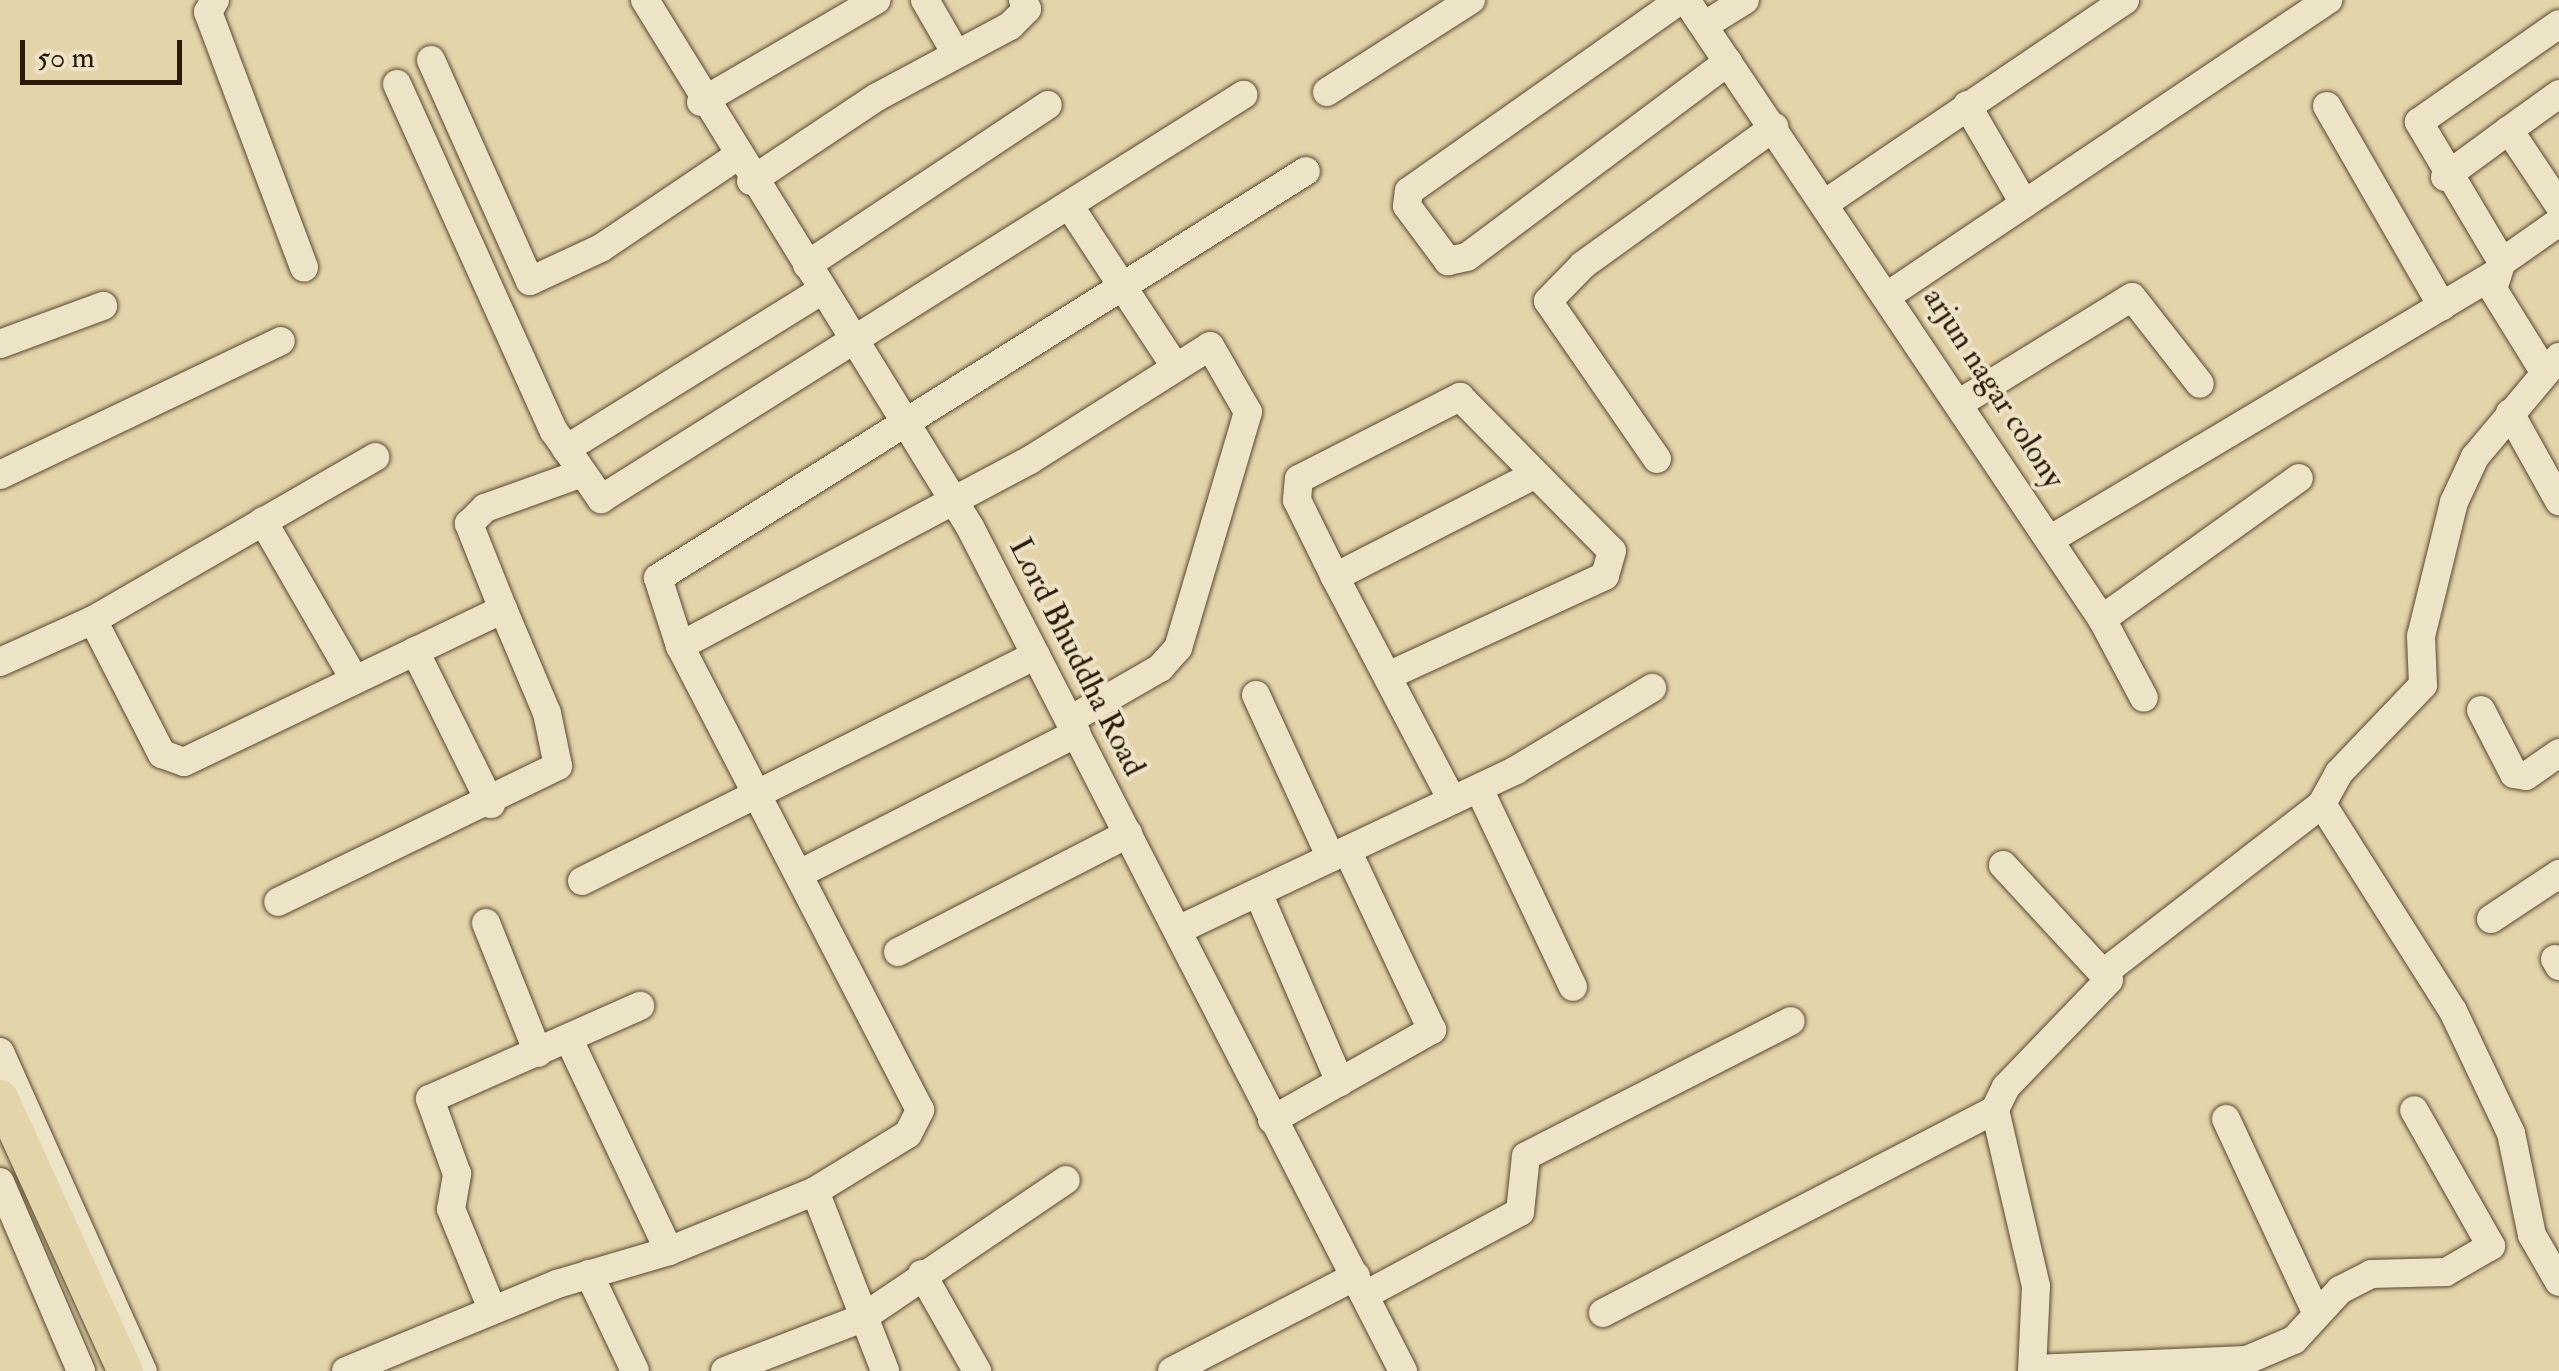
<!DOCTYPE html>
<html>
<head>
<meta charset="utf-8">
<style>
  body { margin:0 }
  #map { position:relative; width:2559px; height:1371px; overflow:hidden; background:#e4d4a9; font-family:"IM FELL Double Pica",serif }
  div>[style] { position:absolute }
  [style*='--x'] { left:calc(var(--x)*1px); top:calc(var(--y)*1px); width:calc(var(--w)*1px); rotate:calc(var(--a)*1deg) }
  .roads { filter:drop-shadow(0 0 2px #584830) drop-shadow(0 0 2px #584830) }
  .minor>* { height:28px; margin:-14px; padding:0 14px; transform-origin:14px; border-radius:14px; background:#ede3c7 }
  .major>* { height:35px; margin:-17.5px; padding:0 17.5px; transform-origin:17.5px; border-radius:17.5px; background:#e4d4a9 }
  span { translate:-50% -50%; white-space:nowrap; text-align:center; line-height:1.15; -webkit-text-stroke:8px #ede3c7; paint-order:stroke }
  .street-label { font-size:32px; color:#2a1908 }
  .scale { position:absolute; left:20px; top:40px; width:162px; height:45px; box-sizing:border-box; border:5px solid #2a1908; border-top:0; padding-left:12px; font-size:30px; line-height:35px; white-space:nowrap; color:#2a1908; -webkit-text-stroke:8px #ede3c7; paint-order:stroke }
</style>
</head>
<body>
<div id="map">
  <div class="roads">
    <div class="minor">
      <div style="--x:215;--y:0;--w:14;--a:120"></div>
      <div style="--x:208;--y:12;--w:273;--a:69.4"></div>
      <div style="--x:645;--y:0;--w:619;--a:58.34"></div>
      <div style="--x:970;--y:527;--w:949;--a:62.84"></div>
      <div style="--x:925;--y:0;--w:60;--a:60"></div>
      <div style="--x:1680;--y:0;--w:332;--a:144.8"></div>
      <div style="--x:1409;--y:191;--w:15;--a:98"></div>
      <div style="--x:1407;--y:206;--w:69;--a:53.3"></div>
      <div style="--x:1448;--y:261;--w:19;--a:-12"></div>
      <div style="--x:1467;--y:257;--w:326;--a:-36.8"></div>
      <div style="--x:1686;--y:0;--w:746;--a:56.1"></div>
      <div style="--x:2102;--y:619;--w:242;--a:-35.6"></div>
      <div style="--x:1705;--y:25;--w:47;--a:-32"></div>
      <div style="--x:431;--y:60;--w:242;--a:65.9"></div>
      <div style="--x:530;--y:281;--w:78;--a:-24.9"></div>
      <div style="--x:601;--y:248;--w:163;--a:-34"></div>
      <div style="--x:397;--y:84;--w:381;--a:65.7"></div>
      <div style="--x:554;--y:431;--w:83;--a:55.3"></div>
      <div style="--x:601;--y:499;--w:759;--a:-32.18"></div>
      <div style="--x:1327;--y:92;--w:171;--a:-32.6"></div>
      <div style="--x:2559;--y:94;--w:62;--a:144.2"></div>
      <div style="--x:2509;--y:130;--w:90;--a:56.3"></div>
      <div style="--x:701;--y:102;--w:203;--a:-30.2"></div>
      <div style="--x:1967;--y:105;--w:110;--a:59.9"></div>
      <div style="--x:2327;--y:106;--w:231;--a:60.1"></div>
      <div style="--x:2445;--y:177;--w:79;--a:-36.3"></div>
      <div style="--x:751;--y:181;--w:151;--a:-33.7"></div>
      <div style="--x:877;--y:97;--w:151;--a:-28.1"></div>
      <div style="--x:1010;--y:26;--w:24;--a:-45"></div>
      <div style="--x:1027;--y:9;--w:10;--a:-114"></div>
      <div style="--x:1827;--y:202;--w:360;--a:-34.1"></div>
      <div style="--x:1069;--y:205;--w:191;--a:56.7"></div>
      <div style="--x:2502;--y:262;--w:163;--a:-120.7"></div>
      <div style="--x:2419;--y:122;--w:171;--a:-35"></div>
      <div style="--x:807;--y:265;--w:289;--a:-33.6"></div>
      <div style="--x:1890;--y:294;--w:528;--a:-33.87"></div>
      <div style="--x:0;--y:344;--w:110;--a:-20.3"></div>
      <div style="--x:2559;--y:357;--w:131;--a:130"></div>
      <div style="--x:2475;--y:457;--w:50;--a:115"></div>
      <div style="--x:2454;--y:502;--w:138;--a:103.8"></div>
      <div style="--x:2421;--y:636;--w:49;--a:87.7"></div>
      <div style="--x:2423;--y:685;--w:122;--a:133.7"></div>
      <div style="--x:2339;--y:773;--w:35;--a:119"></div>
      <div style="--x:2322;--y:804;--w:245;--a:57.7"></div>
      <div style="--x:2453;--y:1011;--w:135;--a:64.6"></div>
      <div style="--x:2511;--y:1133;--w:104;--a:78.4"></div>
      <div style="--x:2532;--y:1235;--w:54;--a:60.1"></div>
      <div style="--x:2545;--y:373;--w:99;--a:-121.8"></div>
      <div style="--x:2493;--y:289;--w:28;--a:-72"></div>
      <div style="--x:2502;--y:262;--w:70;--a:-35.1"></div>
      <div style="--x:1963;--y:401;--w:198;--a:-31.6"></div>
      <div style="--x:2132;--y:297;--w:110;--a:52"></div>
      <div style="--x:2510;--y:413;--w:101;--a:60.9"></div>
      <div style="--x:566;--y:449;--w:301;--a:-31.8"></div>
      <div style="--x:1657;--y:459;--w:192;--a:-124.6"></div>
      <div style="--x:1548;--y:301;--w:50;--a:-45.8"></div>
      <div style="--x:1583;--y:265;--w:236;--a:-35.8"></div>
      <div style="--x:0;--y:475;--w:311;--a:-25.5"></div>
      <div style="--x:263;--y:521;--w:180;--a:60"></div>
      <div style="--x:2051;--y:539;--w:517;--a:-30.83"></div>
      <div style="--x:1335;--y:577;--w:86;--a:-116.3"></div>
      <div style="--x:1297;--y:500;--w:21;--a:-85"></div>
      <div style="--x:1299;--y:479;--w:181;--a:-27"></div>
      <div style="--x:1460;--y:397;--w:216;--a:45.4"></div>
      <div style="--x:1612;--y:551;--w:26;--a:106"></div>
      <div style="--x:1605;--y:576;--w:239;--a:155.3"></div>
      <div style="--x:503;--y:609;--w:92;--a:-111.8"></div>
      <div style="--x:469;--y:524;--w:23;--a:-45"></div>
      <div style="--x:485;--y:508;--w:103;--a:-19.8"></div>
      <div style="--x:2102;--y:619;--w:89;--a:62"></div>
      <div style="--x:93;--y:620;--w:151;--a:62.8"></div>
      <div style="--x:162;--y:754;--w:23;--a:20"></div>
      <div style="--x:184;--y:762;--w:354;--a:-25.6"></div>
      <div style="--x:503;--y:609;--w:113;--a:67.1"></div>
      <div style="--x:547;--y:713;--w:54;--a:78.3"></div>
      <div style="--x:558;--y:766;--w:311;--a:154.1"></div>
      <div style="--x:680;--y:646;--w:396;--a:-28"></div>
      <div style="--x:1030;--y:460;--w:213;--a:-32.3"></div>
      <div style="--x:1210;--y:346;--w:76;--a:60.1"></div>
      <div style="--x:1248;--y:412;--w:246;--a:106.5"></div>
      <div style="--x:1178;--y:648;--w:27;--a:132"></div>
      <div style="--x:1160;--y:668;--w:104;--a:150"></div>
      <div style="--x:415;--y:651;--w:171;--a:63.6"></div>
      <div style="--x:0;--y:662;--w:102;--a:-24.3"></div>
      <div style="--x:93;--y:620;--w:326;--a:-30"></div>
      <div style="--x:1256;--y:695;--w:179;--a:65.3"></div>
      <div style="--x:2481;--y:710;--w:72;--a:62.7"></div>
      <div style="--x:2514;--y:774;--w:12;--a:9"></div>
      <div style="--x:2526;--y:776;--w:40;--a:-34.9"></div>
      <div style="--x:1479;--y:789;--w:219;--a:64.6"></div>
      <div style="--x:1452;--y:800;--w:252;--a:-117.7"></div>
      <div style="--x:1335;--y:577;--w:224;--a:-27.1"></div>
      <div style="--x:2003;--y:865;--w:156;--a:47.3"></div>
      <div style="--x:2109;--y:980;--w:149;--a:133.9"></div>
      <div style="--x:2006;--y:1087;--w:25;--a:116"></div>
      <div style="--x:1995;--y:1110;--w:181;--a:76.9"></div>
      <div style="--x:2036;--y:1286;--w:85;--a:92.7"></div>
      <div style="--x:801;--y:873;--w:309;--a:-26.9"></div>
      <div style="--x:582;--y:881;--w:507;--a:-26.46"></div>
      <div style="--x:1259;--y:895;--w:204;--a:66.6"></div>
      <div style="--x:2491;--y:919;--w:82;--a:-33.5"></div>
      <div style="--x:486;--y:923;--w:140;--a:68.2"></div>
      <div style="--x:1180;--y:929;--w:372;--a:-25.3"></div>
      <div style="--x:1516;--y:770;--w:159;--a:-31.1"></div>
      <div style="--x:898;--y:952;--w:259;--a:-27.2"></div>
      <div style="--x:2555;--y:959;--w:8;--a:60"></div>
      <div style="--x:2106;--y:971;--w:273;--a:-37.7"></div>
      <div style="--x:0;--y:1052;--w:350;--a:65.9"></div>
      <div style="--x:2226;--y:1119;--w:215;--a:65"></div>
      <div style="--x:1272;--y:1120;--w:184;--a:-29.4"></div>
      <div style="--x:1432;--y:1030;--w:199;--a:-115.3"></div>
      <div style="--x:0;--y:1182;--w:206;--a:66.8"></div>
      <div style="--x:815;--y:1191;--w:193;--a:68.7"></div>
      <div style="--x:669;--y:1251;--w:158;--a:-22.3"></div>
      <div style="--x:815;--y:1191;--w:109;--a:-31.5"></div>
      <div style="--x:908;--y:1134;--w:27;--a:-63"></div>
      <div style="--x:920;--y:1110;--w:522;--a:-117.35"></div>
      <div style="--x:680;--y:646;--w:71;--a:-107.9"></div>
      <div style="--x:658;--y:578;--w:765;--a:-32.13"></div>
      <div style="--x:589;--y:1274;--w:107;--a:64.6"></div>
      <div style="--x:922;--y:1274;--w:112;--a:60.4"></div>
      <div style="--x:1365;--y:1295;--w:176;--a:-28.2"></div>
      <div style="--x:1520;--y:1212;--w:56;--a:-83.9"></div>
      <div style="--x:1526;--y:1156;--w:297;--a:-27"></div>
      <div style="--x:492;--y:1309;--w:108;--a:-112.3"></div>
      <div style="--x:451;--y:1209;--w:36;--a:-80"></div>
      <div style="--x:457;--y:1174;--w:80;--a:-109.8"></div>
      <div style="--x:430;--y:1099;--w:230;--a:-23.9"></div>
      <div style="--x:1603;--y:1313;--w:441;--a:-27.4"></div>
      <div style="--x:2033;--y:1369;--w:214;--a:-2.4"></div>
      <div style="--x:2247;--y:1360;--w:51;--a:-23.1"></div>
      <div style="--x:2294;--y:1340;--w:68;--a:-47.4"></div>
      <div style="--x:2340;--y:1290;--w:35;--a:-27"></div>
      <div style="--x:2371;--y:1274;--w:75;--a:-1.5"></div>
      <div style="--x:2446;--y:1272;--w:52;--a:-30"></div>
      <div style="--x:2491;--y:1246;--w:156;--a:-119.5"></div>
      <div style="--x:346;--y:1371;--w:228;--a:-22.4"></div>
      <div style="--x:557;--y:1284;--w:117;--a:-16.4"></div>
      <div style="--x:669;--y:1251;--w:234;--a:-115.3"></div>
      <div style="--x:725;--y:1371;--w:147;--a:-21.1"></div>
      <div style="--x:862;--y:1318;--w:246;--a:-34.1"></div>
      <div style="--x:1172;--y:1371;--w:207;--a:-27.3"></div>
    </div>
    <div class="major">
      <div style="--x:0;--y:1097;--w:301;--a:65.5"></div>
    </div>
  </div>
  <div class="street-label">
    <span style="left:1994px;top:388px;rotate:57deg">arjun nagar colony</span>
    <span style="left:1077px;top:657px;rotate:63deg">Lord Bhuddha Road</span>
  </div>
  <div class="scale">50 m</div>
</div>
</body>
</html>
